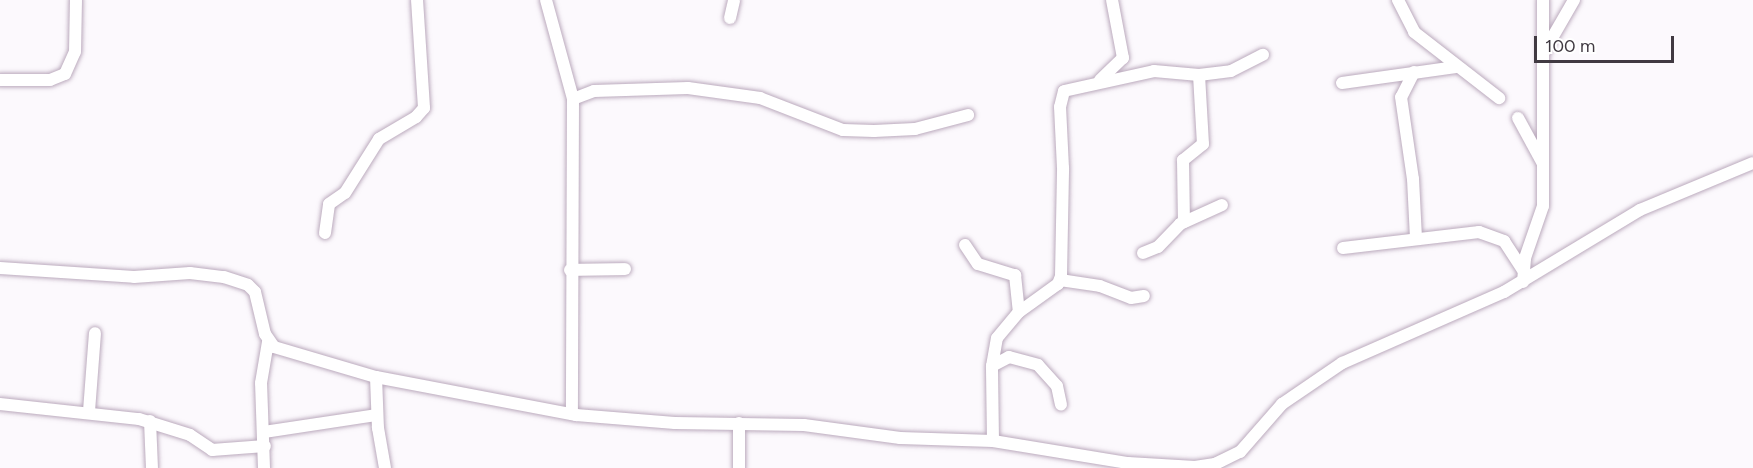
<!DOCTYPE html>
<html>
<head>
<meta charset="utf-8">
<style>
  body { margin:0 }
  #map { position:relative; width:1753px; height:468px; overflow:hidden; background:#fcf9fd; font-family:Figtree,sans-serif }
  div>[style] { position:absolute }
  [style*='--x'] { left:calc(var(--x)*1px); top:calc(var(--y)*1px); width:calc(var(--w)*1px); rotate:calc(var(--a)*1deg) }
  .roads { filter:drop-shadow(0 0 2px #bbaabd) drop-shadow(0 0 2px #bbaabd) }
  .minor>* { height:12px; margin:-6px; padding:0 6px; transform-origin:6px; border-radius:6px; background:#fff }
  span { translate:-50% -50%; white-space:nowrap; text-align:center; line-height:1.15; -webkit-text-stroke:4.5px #fff; paint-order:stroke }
  .scale { position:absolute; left:1534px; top:36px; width:140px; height:27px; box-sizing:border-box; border:3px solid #413a42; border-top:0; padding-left:8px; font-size:18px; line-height:21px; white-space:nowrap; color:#413a42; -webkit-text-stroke:4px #fff; paint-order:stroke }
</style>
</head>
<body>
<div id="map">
  <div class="roads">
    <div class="minor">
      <div style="--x:546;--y:0;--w:103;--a:74.7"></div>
      <div style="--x:573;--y:99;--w:315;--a:90.2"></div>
      <div style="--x:1398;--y:0;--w:36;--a:63"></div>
      <div style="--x:1414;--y:32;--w:108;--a:37.8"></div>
      <div style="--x:730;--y:18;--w:18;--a:-77"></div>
      <div style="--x:1544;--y:52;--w:60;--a:-60"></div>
      <div style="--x:1414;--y:72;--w:28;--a:117"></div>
      <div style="--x:1401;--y:97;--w:83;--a:81.7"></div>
      <div style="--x:1413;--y:179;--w:59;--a:87.1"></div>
      <div style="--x:1199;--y:75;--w:32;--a:-7"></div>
      <div style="--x:1231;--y:71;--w:36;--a:-27"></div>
      <div style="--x:0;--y:80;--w:50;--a:0"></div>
      <div style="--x:50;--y:80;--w:16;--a:-22"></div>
      <div style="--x:65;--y:74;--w:24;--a:-66"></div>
      <div style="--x:75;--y:52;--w:52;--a:-88.9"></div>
      <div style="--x:1100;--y:80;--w:32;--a:-44"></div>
      <div style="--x:1123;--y:58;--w:59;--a:-100.7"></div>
      <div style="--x:1342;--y:83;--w:115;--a:-8"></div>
      <div style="--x:573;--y:99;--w:22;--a:-21"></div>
      <div style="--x:594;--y:91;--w:94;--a:-1.8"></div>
      <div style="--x:688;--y:88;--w:73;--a:7.9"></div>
      <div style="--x:760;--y:98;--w:89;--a:21.1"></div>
      <div style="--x:843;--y:130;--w:31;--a:2"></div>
      <div style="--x:874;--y:131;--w:41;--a:-2.8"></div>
      <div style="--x:915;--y:129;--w:55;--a:-14.8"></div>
      <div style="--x:1518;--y:118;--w:50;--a:61.4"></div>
      <div style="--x:325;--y:233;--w:29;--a:-82"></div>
      <div style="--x:329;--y:204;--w:19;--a:-35"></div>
      <div style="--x:345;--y:193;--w:64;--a:-57.8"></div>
      <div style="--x:379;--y:139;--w:43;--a:-30.7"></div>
      <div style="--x:416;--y:117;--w:12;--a:-48"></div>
      <div style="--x:424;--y:108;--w:108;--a:-93.7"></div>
      <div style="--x:965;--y:245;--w:23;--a:56"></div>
      <div style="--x:978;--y:264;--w:39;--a:17"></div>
      <div style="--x:1015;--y:275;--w:37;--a:84"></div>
      <div style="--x:1343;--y:248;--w:137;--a:-6.7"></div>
      <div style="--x:1479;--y:232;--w:27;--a:20"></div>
      <div style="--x:1504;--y:241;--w:35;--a:57"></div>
      <div style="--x:1143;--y:253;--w:16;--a:-22"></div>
      <div style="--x:1158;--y:247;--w:32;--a:-46"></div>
      <div style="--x:1180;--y:224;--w:46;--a:-24.3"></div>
      <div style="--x:0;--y:268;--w:134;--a:3.8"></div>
      <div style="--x:134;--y:277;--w:56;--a:-4.1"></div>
      <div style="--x:190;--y:273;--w:34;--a:7"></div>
      <div style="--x:224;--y:277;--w:25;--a:18"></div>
      <div style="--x:248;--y:285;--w:10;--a:45"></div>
      <div style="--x:255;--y:292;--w:43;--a:76.6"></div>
      <div style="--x:265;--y:334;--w:16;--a:55"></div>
      <div style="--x:274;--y:347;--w:106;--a:16.4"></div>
      <div style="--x:376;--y:377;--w:204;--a:10.8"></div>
      <div style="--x:576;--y:415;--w:99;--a:4.6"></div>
      <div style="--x:675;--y:423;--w:129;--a:0.9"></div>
      <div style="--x:804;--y:425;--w:97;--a:7.7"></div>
      <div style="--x:900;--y:438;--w:93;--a:1.8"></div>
      <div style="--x:993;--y:441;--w:137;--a:9.3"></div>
      <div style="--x:1128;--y:463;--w:67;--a:3.4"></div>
      <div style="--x:1195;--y:467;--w:20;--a:-9"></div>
      <div style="--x:1215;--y:464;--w:28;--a:-26"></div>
      <div style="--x:1240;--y:452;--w:64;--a:-48.8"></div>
      <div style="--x:1282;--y:404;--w:73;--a:-34.3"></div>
      <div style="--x:1342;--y:363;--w:177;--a:-23.7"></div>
      <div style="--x:1504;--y:292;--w:159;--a:-31.1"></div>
      <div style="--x:1640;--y:210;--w:122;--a:-22.6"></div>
      <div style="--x:570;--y:270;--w:55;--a:-1"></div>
      <div style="--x:1060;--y:280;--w:40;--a:8.5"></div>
      <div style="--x:1100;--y:286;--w:33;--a:21"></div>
      <div style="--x:1131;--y:298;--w:13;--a:-9"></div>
      <div style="--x:1523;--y:282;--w:24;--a:-85"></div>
      <div style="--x:1525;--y:258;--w:55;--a:-70.9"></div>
      <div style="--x:1543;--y:206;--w:206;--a:-90"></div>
      <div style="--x:992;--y:366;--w:19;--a:-28"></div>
      <div style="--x:1009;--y:357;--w:30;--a:15"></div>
      <div style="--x:1038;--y:365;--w:28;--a:48"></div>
      <div style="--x:1057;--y:386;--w:19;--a:78"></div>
      <div style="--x:376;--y:377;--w:51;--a:87.8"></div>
      <div style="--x:378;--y:428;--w:41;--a:80.1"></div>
      <div style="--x:0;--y:404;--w:140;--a:6.2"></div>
      <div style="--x:139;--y:419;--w:53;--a:17.4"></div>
      <div style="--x:190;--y:435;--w:27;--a:34"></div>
      <div style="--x:212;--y:450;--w:53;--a:-4.3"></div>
      <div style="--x:89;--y:411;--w:78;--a:-85.6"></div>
      <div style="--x:150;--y:421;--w:47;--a:87.6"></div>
      <div style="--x:739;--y:423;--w:45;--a:90"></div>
      <div style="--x:264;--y:432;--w:113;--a:-8.6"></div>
      <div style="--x:993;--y:441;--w:75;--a:-90.8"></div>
      <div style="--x:992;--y:366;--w:28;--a:-80"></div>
      <div style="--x:997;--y:338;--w:34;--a:-50"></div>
      <div style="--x:1019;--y:312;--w:48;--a:-35.7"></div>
      <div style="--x:1058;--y:284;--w:9;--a:-69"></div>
      <div style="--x:1061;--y:276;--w:108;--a:-88.9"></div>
      <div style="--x:1063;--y:168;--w:61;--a:-92.8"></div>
      <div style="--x:1060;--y:107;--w:16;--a:-76"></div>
      <div style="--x:1064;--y:91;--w:92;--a:-12.5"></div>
      <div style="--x:1154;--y:71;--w:45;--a:5.1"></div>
      <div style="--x:1199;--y:75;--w:69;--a:86.7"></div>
      <div style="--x:1203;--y:144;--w:26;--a:141"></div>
      <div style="--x:1183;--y:160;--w:62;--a:89.1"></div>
      <div style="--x:264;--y:468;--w:85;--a:-92"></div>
      <div style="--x:261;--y:383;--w:42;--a:-80.3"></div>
    </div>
  </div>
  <div class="scale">100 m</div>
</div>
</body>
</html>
